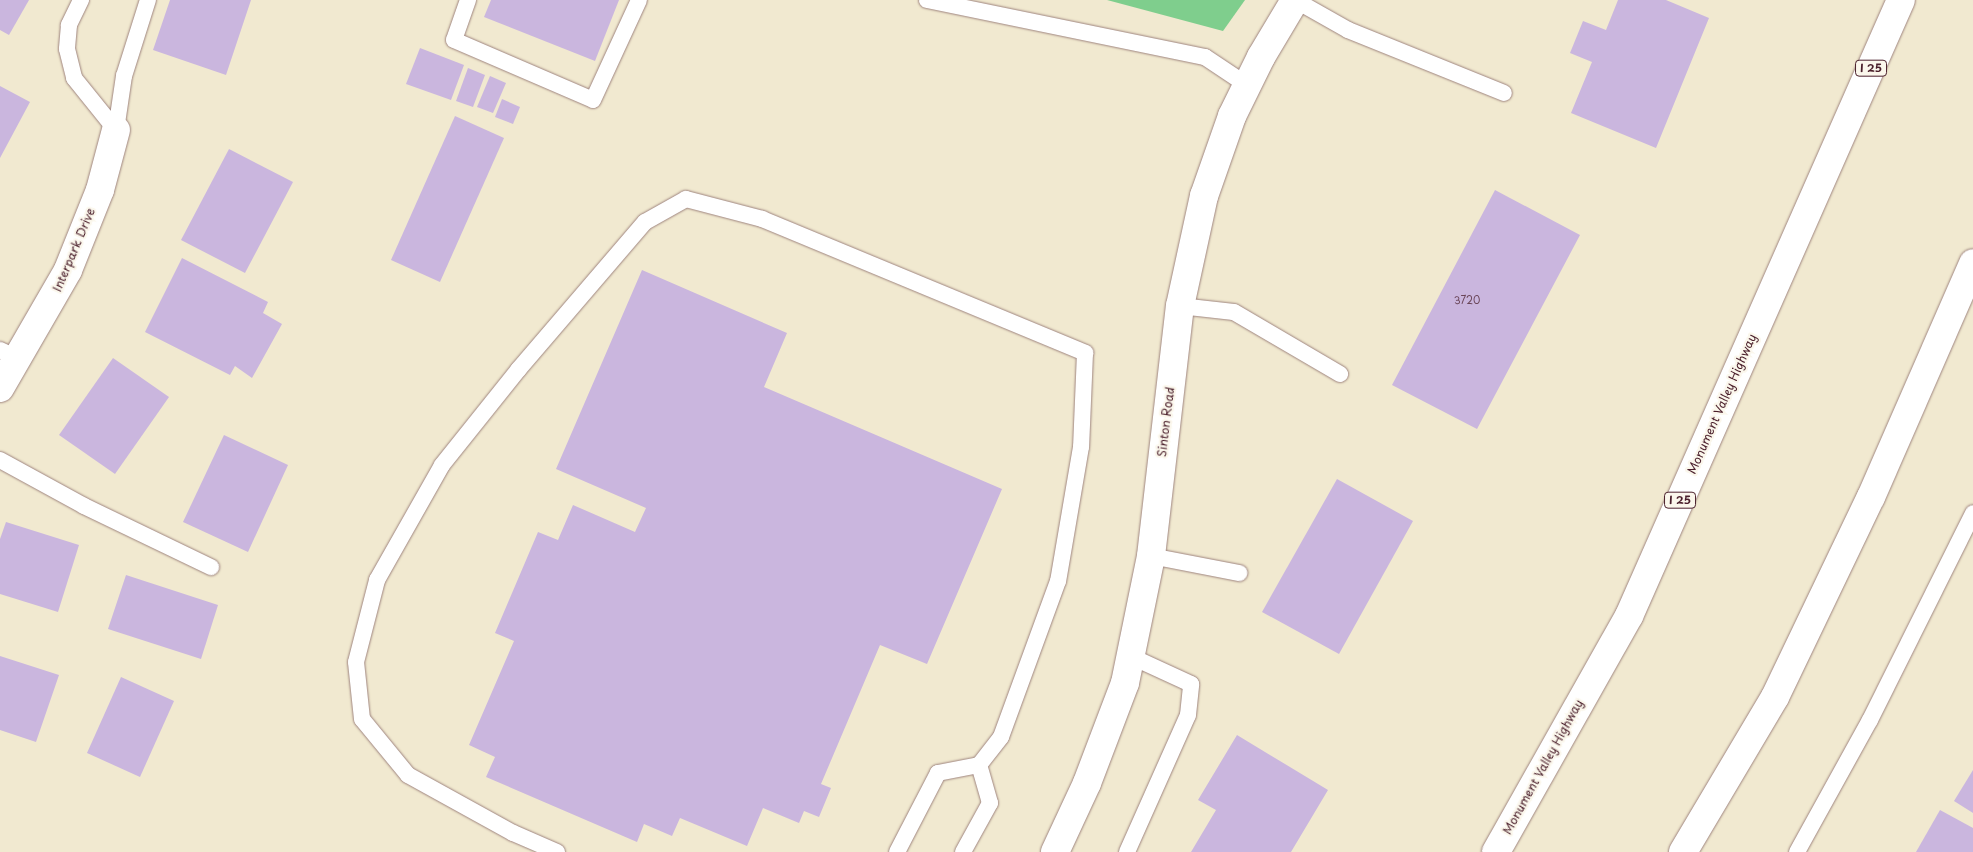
<!DOCTYPE html>
<html>
<head>
<meta charset="utf-8">
<style>
  body { margin:0 }
  #map { position:relative; width:1973px; height:852px; overflow:hidden; background:#f1e9d0; font-family:"Playpen Sans",sans-serif }
  div>[style] { position:absolute }
  [style*='--x'] { left:calc(var(--x)*1px); top:calc(var(--y)*1px); width:calc(var(--w)*1px); rotate:calc(var(--a)*1deg) }
  .green>* { inset:0; background:#7fce8d }
  .building>* { inset:0; background:#cab6de }
  .roads { filter:drop-shadow(0 0 1px #9e847e) drop-shadow(0 0 1px #9e847e) }
  .service>* { height:16px; margin:-8px; padding:0 8px; transform-origin:8px; border-radius:8px; background:#fff }
  .minor>* { height:28px; margin:-14px; padding:0 14px; transform-origin:14px; border-radius:14px; background:#fff }
  .tertiary>* { height:28px; margin:-14px; padding:0 14px; transform-origin:14px; border-radius:14px; background:#fff }
  .motorway>* { height:28px; margin:-14px; padding:0 14px; transform-origin:14px; border-radius:14px; background:#fff }
  span { translate:-50% -50%; white-space:nowrap; text-align:center; line-height:1.15; -webkit-text-stroke:4.5px #fbf7ec; paint-order:stroke }
  .number-label { font-size:10px; color:#6a4558 }
  .number-label span { -webkit-text-stroke-width:0 }
  .shield-label span { padding:1px 4px; background:#fbf7ec; border:1px solid; border-radius:4px; -webkit-text-stroke-width:0 }
  .shield-label { font-size:11px; color:#4a1f2b; font-weight:700 }
  .street-label { font-size:12px; color:#4a1f2b }
</style>
</head>
<body>
<div id="map">
  <div class="green">
    <div style="clip-path:polygon(1107px 0,1245px 0,1223px 31px)"></div>
  </div>
  <div class="building">
    <div style="clip-path:polygon(0 0,29px 0,9px 35px,0 30px)"></div>
    <div style="clip-path:polygon(170px 0,251px 0,226px 75px,153px 50px)"></div>
    <div style="clip-path:polygon(491px 0,619px 0,595px 61px,484px 17px)"></div>
    <div style="clip-path:polygon(1618px 0,1666px 0,1709px 18px,1656px 148px,1571px 113px,1592px 62px,1570px 53px,1583px 21px,1606px 30px)"></div>
    <div style="clip-path:polygon(420px 48px,464px 65px,451px 100px,406px 84px)"></div>
    <div style="clip-path:polygon(468px 68px,485px 75px,473px 107px,456px 101px)"></div>
    <div style="clip-path:polygon(490px 76px,506px 83px,493px 113px,477px 107px)"></div>
    <div style="clip-path:polygon(0 86px,30px 102px,0 158px)"></div>
    <div style="clip-path:polygon(502px 99px,520px 107px,513px 124px,495px 117px)"></div>
    <div style="clip-path:polygon(455px 116px,504px 138px,440px 282px,391px 260px)"></div>
    <div style="clip-path:polygon(229px 149px,293px 182px,245px 273px,181px 240px)"></div>
    <div style="clip-path:polygon(1495px 190px,1580px 235px,1477px 429px,1392px 385px)"></div>
    <div style="clip-path:polygon(182px 258px,268px 302px,263px 313px,282px 324px,252px 378px,235px 366px,230px 375px,145px 332px)"></div>
    <div style="clip-path:polygon(642px 270px,787px 333px,764px 387px,1002px 489px,927px 664px,880px 645px,821px 784px,831px 788px,819px 817px,804px 811px,799px 823px,763px 808px,747px 846px,680px 818px,672px 836px,644px 824px,637px 842px,486px 777px,495px 757px,469px 745px,514px 641px,495px 633px,538px 532px,558px 540px,573px 505px,635px 532px,646px 508px,556px 469px)"></div>
    <div style="clip-path:polygon(113px 358px,169px 397px,115px 474px,59px 435px)"></div>
    <div style="clip-path:polygon(224px 435px,288px 465px,248px 552px,183px 522px)"></div>
    <div style="clip-path:polygon(1337px 479px,1413px 521px,1339px 654px,1262px 612px)"></div>
    <div style="clip-path:polygon(6px 522px,79px 545px,58px 612px,0 594px,0 539px)"></div>
    <div style="clip-path:polygon(126px 575px,218px 605px,201px 659px,108px 629px)"></div>
    <div style="clip-path:polygon(0 656px,59px 675px,36px 742px,0 730px)"></div>
    <div style="clip-path:polygon(121px 677px,174px 701px,140px 777px,87px 753px)"></div>
    <div style="clip-path:polygon(1237px 735px,1328px 790px,1291px 852px,1191px 852px,1216px 810px,1198px 800px)"></div>
    <div style="clip-path:polygon(1973px 770px,1973px 813px,1954px 801px)"></div>
    <div style="clip-path:polygon(1940px 810px,1973px 828px,1973px 852px,1916px 852px)"></div>
  </div>
  <div class="roads">
    <div class="service">
      <div style="--x:81;--y:0;--w:28;--a:116"></div>
      <div style="--x:69;--y:25;--w:24;--a:95"></div>
      <div style="--x:67;--y:49;--w:30;--a:76"></div>
      <div style="--x:74;--y:78;--w:67;--a:51.1"></div>
      <div style="--x:468;--y:0;--w:42;--a:109.3"></div>
      <div style="--x:454;--y:40;--w:151;--a:23.3"></div>
      <div style="--x:593;--y:100;--w:110;--a:-65.3"></div>
      <div style="--x:927;--y:0;--w:284;--a:11.6"></div>
      <div style="--x:1205;--y:57;--w:50;--a:33.7"></div>
      <div style="--x:1295;--y:0;--w:61;--a:29.5"></div>
      <div style="--x:1348;--y:30;--w:168;--a:22"></div>
      <div style="--x:116;--y:130;--w:55;--a:-81.6"></div>
      <div style="--x:124;--y:76;--w:80;--a:-72.5"></div>
      <div style="--x:1180;--y:306;--w:54;--a:6.3"></div>
      <div style="--x:1234;--y:312;--w:123;--a:30.3"></div>
      <div style="--x:0;--y:350;--w:19;--a:25"></div>
      <div style="--x:0;--y:460;--w:96;--a:28.7"></div>
      <div style="--x:84;--y:506;--w:141;--a:25.7"></div>
      <div style="--x:1151;--y:556;--w:90;--a:10.9"></div>
      <div style="--x:557;--y:852;--w:48;--a:-156.6"></div>
      <div style="--x:513;--y:833;--w:120;--a:-151.1"></div>
      <div style="--x:408;--y:775;--w:72;--a:-129.4"></div>
      <div style="--x:362;--y:719;--w:57;--a:-96"></div>
      <div style="--x:356;--y:662;--w:85;--a:-75.6"></div>
      <div style="--x:377;--y:580;--w:132;--a:-60.5"></div>
      <div style="--x:442;--y:465;--w:122;--a:-51.3"></div>
      <div style="--x:518;--y:370;--w:195;--a:-49.4"></div>
      <div style="--x:645;--y:222;--w:47;--a:-29.3"></div>
      <div style="--x:686;--y:199;--w:79;--a:14.7"></div>
      <div style="--x:762;--y:219;--w:350;--a:22.5"></div>
      <div style="--x:1085;--y:353;--w:94;--a:92.4"></div>
      <div style="--x:1081;--y:447;--w:136;--a:99.7"></div>
      <div style="--x:1058;--y:581;--w:166;--a:110.1"></div>
      <div style="--x:1001;--y:737;--w:36;--a:128"></div>
      <div style="--x:979;--y:765;--w:42;--a:169"></div>
      <div style="--x:938;--y:773;--w:89;--a:117.4"></div>
      <div style="--x:963;--y:852;--w:56;--a:-61.1"></div>
      <div style="--x:990;--y:803;--w:40;--a:-106"></div>
      <div style="--x:1127;--y:852;--w:150;--a:-66"></div>
      <div style="--x:1188;--y:715;--w:31;--a:-84"></div>
      <div style="--x:1191;--y:684;--w:67;--a:-155.3"></div>
      <div style="--x:1797;--y:852;--w:151;--a:-61.1"></div>
      <div style="--x:1870;--y:720;--w:231;--a:-63.5"></div>
    </div>
    <div class="minor">
      <div style="--x:0;--y:388;--w:136;--a:-60"></div>
      <div style="--x:68;--y:270;--w:86;--a:-68.2"></div>
      <div style="--x:100;--y:190;--w:62;--a:-75.1"></div>
    </div>
    <div class="tertiary">
      <div style="--x:1055;--y:852;--w:76;--a:-65.1"></div>
      <div style="--x:1087;--y:783;--w:107;--a:-69.2"></div>
      <div style="--x:1125;--y:683;--w:130;--a:-78.4"></div>
      <div style="--x:1151;--y:556;--w:252;--a:-83.4"></div>
      <div style="--x:1180;--y:306;--w:113;--a:-77.7"></div>
      <div style="--x:1204;--y:196;--w:85;--a:-70.7"></div>
      <div style="--x:1232;--y:116;--w:66;--a:-63.8"></div>
      <div style="--x:1261;--y:57;--w:66;--a:-59.2"></div>
    </div>
    <div class="motorway">
      <div style="--x:1496;--y:852;--w:271;--a:-60.6"></div>
      <div style="--x:1629;--y:616;--w:673;--a:-66.18"></div>
      <div style="--x:1683;--y:852;--w:180;--a:-59.3"></div>
      <div style="--x:1775;--y:697;--w:222;--a:-64.4"></div>
      <div style="--x:1871;--y:497;--w:255;--a:-66.4"></div>
    </div>
  </div>
  <div class="number-label">
    <span style="left:1467px;top:300px">3720</span>
  </div>
  <div class="shield-label">
    <span style="left:1871px;top:68px">I 25</span>
    <span style="left:1680px;top:500px">I 25</span>
  </div>
  <div class="street-label">
    <span style="left:74px;top:250px;rotate:-67deg">Interpark Drive</span>
    <span style="left:1722px;top:404px;rotate:-66deg">Monument Valley Highway</span>
    <span style="left:1166px;top:422px;rotate:-83deg">Sinton Road</span>
    <span style="left:1543px;top:767px;rotate:-61deg">Monument Valley Highway</span>
  </div>
</div>
</body>
</html>
